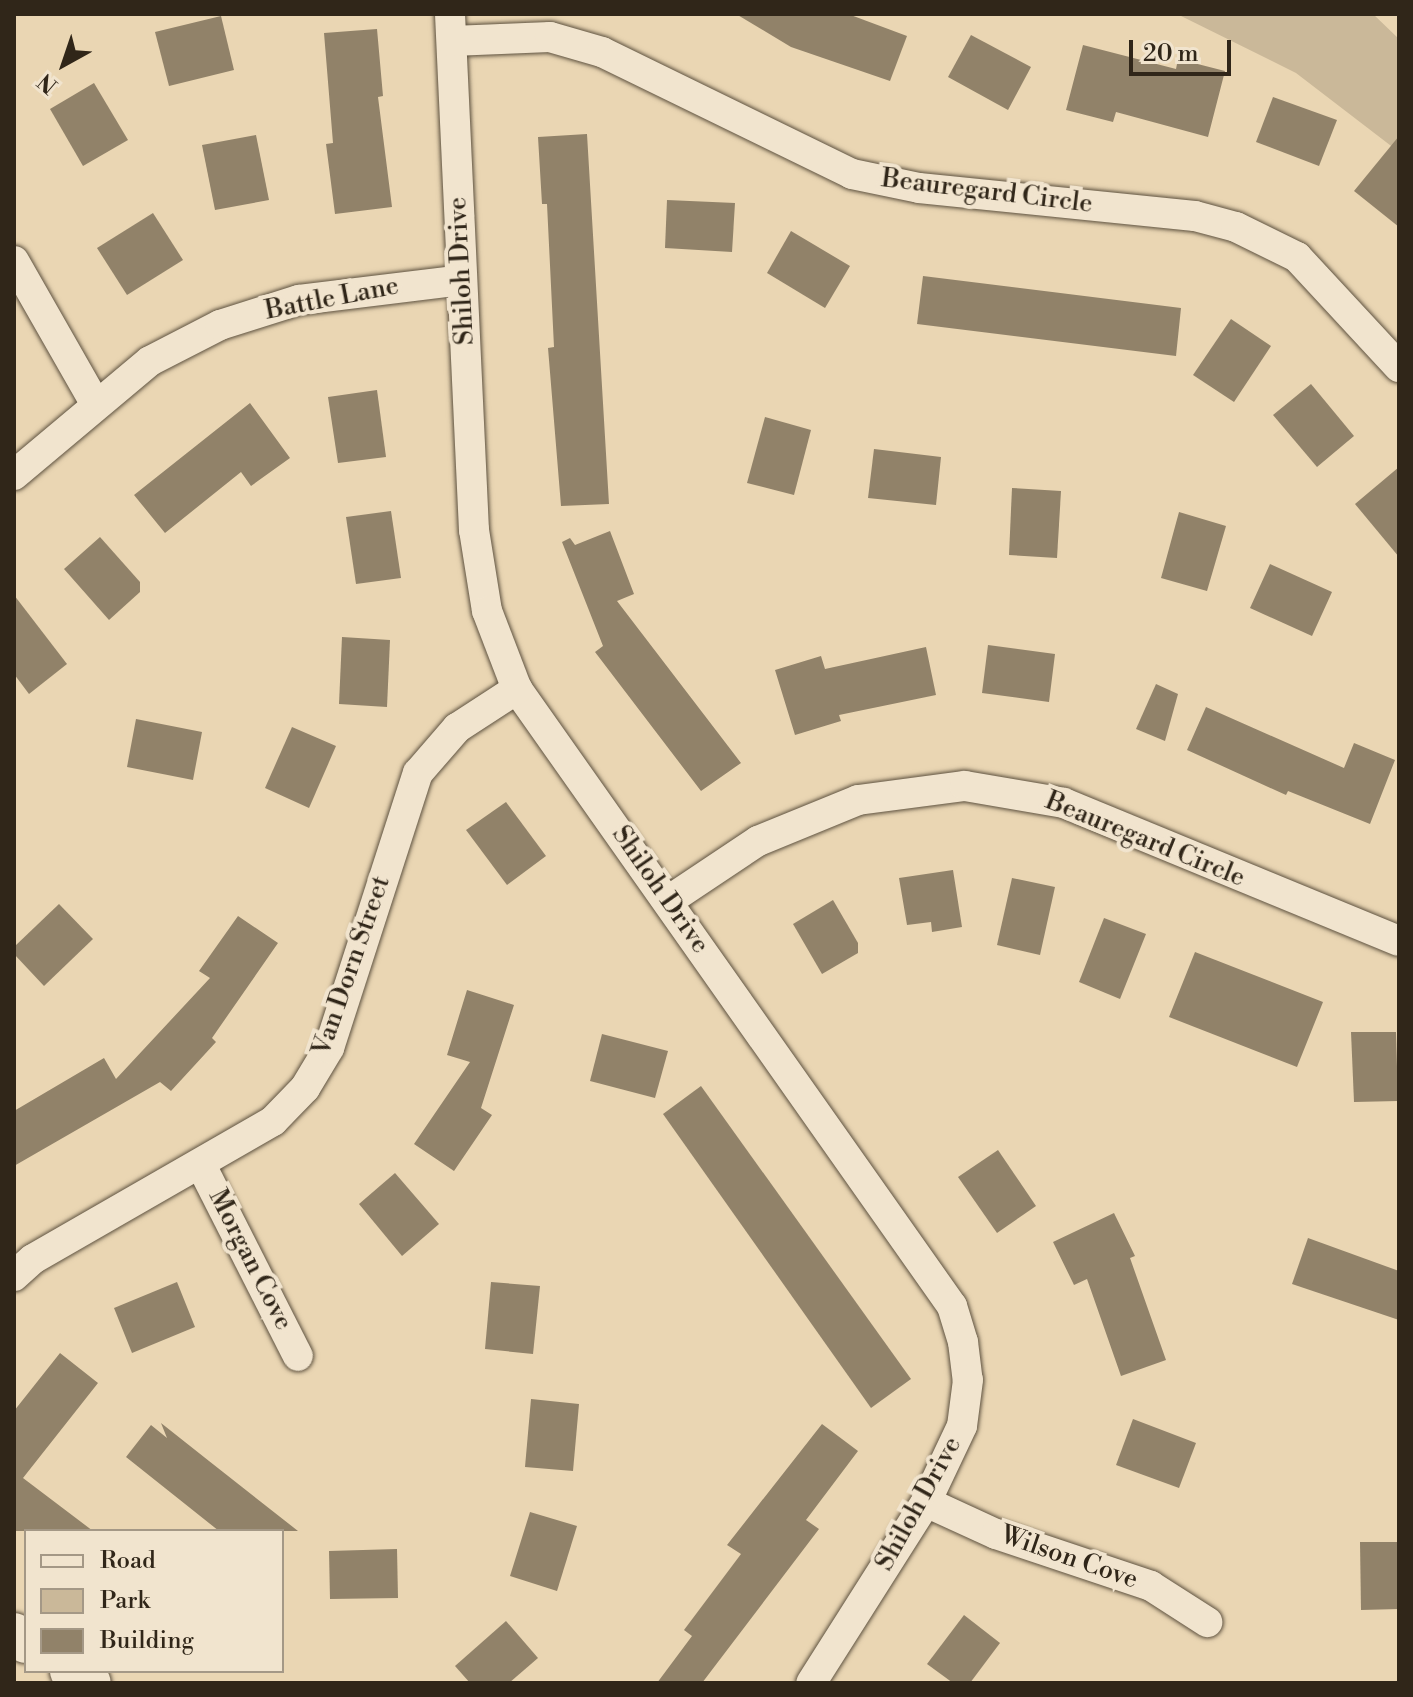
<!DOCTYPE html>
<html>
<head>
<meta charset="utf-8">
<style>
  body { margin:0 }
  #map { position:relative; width:1413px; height:1697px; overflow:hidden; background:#ead6b3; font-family:"Libre Bodoni",serif }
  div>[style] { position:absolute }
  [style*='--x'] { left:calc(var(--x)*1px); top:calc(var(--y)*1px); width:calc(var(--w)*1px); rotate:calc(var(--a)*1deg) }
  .green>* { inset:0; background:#cab899 }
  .building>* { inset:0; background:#918269 }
  .roads { filter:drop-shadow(0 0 2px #5e5240) drop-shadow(0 0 2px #5e5240) }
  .street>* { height:30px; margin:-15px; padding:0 15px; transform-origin:15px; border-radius:15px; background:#f1e4ce }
  .secondary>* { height:42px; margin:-21px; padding:0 21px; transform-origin:21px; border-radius:21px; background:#f1e4ce }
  span { translate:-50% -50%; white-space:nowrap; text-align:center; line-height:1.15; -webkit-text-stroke:8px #f1e4ce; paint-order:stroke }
  .street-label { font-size:26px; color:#302619 }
  .frame { position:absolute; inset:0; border:16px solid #302619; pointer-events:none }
  .legend { position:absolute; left:24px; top:1529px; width:260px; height:144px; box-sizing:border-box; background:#f1e4ce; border:2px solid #a49886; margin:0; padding:10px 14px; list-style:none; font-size:24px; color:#302619 }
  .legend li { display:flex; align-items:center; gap:16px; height:40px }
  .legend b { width:40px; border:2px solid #a49886 }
  .north { position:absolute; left:24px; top:24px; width:80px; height:80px; -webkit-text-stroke:6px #f1e4ce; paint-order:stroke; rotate:220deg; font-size:22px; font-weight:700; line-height:32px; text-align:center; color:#302619 }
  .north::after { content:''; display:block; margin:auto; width:28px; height:36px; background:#302619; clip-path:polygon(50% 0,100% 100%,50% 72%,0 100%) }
  .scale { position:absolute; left:1129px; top:40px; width:102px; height:36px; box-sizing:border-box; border:4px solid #302619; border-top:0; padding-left:10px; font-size:24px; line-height:28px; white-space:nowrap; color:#302619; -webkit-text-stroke:6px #f1e4ce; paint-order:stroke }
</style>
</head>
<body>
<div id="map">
  <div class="green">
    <div style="clip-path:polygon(1177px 14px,1373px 14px,1399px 39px,1399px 152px,1296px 73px)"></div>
  </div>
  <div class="building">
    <div style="clip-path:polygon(736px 14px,848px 14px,907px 36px,890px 81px,791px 47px)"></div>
    <div style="clip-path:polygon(221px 16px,234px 70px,169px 86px,155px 32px)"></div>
    <div style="clip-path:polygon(377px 29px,383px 96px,378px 97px,392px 207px,335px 214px,326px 144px,333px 143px,324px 33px)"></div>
    <div style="clip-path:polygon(971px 35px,1031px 67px,1008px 110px,948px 77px)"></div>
    <div style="clip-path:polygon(1083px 45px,1176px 69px,1178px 59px,1225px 71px,1208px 137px,1116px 112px,1113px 122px,1066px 110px)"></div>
    <div style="clip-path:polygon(94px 83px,128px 140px,83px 166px,50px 109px)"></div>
    <div style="clip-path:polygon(1273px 97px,1337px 120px,1319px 166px,1256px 142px)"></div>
    <div style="clip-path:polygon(587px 134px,609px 504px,561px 506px,548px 348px,554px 347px,547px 204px,542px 204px,538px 137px)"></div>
    <div style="clip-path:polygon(256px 135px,269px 200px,215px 210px,202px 145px)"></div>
    <div style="clip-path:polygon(1399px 136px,1399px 227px,1354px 191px)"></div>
    <div style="clip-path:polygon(667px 200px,735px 203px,732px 252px,665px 248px)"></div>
    <div style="clip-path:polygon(153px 213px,183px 260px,127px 295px,97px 248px)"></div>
    <div style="clip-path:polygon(791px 231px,850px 266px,825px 308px,767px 273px)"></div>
    <div style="clip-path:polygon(923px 276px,1181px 308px,1176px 356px,917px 324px)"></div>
    <div style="clip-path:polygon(1231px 319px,1271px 346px,1234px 402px,1193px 375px)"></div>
    <div style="clip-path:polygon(1311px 384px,1354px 436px,1317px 467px,1273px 415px)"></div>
    <div style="clip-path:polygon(377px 390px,386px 457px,338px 463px,328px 397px)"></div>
    <div style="clip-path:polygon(250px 403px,290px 458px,251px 486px,241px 472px,165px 533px,134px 495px)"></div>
    <div style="clip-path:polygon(765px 417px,811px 430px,794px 495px,747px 483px)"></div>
    <div style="clip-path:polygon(874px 449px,941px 457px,936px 505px,868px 498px)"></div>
    <div style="clip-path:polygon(1399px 467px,1399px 557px,1355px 504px)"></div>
    <div style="clip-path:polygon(1012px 488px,1061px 491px,1057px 558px,1009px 555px)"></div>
    <div style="clip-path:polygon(391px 511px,401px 578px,356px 584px,346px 517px)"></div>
    <div style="clip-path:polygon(1179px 512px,1226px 526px,1207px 591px,1161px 578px)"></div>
    <div style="clip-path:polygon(610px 531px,634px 594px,617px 601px,741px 763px,701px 791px,595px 652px,603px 646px,562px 542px,570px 538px,575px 545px)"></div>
    <div style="clip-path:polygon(100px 537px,140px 582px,140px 592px,109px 620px,64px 569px)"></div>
    <div style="clip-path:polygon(1270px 564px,1332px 592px,1312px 636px,1250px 608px)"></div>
    <div style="clip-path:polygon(14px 595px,67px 664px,29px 694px,14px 674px)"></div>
    <div style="clip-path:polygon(342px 637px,390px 640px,387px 707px,339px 704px)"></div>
    <div style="clip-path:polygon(988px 645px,1055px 654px,1049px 702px,982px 693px)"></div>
    <div style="clip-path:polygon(926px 647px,936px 695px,839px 715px,841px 721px,795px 735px,775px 670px,821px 656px,825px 669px)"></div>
    <div style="clip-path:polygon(1156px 684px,1178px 694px,1165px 741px,1136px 729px)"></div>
    <div style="clip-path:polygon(1206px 707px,1344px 768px,1354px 743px,1395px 760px,1370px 824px,1288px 791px,1286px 795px,1187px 750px)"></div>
    <div style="clip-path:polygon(136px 719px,202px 732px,193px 780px,127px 767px)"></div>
    <div style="clip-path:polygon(292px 727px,336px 746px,309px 808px,265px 788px)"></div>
    <div style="clip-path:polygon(506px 802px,546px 856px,507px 885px,466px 830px)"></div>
    <div style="clip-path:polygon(953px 870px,962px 927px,932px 932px,931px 922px,907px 925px,899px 878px)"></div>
    <div style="clip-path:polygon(1012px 878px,1055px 887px,1040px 955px,997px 945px)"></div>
    <div style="clip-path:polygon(833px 900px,858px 943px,858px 953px,822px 974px,793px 924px)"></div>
    <div style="clip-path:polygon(59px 904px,93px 939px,44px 986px,14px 954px,14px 947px)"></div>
    <div style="clip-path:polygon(238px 916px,278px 943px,212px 1038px,216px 1042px,171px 1091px,160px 1082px,14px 1166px,14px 1111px,104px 1058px,116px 1079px,210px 978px,199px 971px)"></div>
    <div style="clip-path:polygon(1104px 918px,1146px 934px,1120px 999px,1079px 982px)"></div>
    <div style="clip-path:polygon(1195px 952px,1323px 1002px,1297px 1067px,1169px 1017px)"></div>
    <div style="clip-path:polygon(467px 990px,514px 1005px,481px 1108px,492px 1115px,454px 1171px,414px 1144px,470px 1062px,447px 1055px)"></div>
    <div style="clip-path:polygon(1351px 1032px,1396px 1032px,1398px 1101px,1354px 1102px)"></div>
    <div style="clip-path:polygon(602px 1034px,668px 1051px,655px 1098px,590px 1081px)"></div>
    <div style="clip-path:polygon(701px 1086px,911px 1379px,871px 1408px,663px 1114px)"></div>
    <div style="clip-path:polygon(998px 1150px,1036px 1206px,997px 1233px,958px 1177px)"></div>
    <div style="clip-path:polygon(395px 1173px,439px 1224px,402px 1256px,359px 1204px)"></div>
    <div style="clip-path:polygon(1114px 1213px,1135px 1256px,1130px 1258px,1166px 1360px,1121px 1376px,1087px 1279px,1074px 1285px,1053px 1242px)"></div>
    <div style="clip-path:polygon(1308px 1238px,1399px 1271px,1399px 1320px,1292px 1284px)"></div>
    <div style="clip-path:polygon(177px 1282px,195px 1327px,132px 1353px,114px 1308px)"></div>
    <div style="clip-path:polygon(491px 1282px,540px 1286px,533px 1354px,485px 1349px)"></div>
    <div style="clip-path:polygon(60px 1353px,98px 1383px,23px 1478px,93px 1531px,14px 1531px,14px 1411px)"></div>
    <div style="clip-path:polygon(531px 1399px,579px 1404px,573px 1471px,525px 1467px)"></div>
    <div style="clip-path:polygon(1133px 1419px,1196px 1443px,1179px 1488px,1116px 1465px)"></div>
    <div style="clip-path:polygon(161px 1423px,209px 1461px,298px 1531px,219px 1531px,126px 1457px,151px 1425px,167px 1438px)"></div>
    <div style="clip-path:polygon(822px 1424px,858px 1451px,806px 1520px,819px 1529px,702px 1683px,657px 1683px,692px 1636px,684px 1630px,741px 1554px,727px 1545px)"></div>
    <div style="clip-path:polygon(530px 1512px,577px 1526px,557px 1591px,510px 1576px)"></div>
    <div style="clip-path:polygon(1360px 1542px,1399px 1542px,1399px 1609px,1361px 1610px)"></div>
    <div style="clip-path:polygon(397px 1549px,398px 1598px,330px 1599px,329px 1551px)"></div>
    <div style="clip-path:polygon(964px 1615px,1000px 1643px,970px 1683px,953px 1683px,927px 1664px)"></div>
    <div style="clip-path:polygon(506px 1621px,538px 1658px,509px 1683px,470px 1683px,455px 1666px)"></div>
  </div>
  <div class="roads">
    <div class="street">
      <div style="--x:450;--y:14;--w:517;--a:87.34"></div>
      <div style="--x:474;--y:530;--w:82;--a:80.9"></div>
      <div style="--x:487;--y:611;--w:84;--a:69"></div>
      <div style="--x:517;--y:689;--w:755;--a:54.82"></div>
      <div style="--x:952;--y:1306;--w:38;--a:73"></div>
      <div style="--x:963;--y:1342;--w:38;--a:83"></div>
      <div style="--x:968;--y:1380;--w:46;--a:97.4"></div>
      <div style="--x:962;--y:1426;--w:84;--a:115.3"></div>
      <div style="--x:926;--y:1502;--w:214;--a:122.4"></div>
      <div style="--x:452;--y:41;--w:98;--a:-2.3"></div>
      <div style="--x:550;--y:37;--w:54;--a:16.1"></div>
      <div style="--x:602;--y:52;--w:278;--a:26"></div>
      <div style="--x:852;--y:174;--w:68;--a:11.8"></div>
      <div style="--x:919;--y:188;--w:277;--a:5.8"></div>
      <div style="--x:1195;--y:216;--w:42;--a:15"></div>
      <div style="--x:1236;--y:227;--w:68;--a:26.2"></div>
      <div style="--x:1297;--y:257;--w:150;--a:47.2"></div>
      <div style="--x:14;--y:261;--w:163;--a:60.3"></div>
      <div style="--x:14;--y:475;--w:177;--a:-40"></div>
      <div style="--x:150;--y:361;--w:79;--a:-27.2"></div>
      <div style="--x:220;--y:325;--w:83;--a:-17.6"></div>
      <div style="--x:299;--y:300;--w:164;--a:-7"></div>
      <div style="--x:668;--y:901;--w:108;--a:-33.7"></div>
      <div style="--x:758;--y:841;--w:108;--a:-22.3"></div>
      <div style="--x:858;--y:800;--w:108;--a:-7.5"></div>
      <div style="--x:965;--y:786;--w:100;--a:9.7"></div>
      <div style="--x:1064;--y:803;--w:362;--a:22.4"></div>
      <div style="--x:201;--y:1165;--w:214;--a:63.1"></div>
      <div style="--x:14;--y:1276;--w:25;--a:-42"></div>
      <div style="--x:33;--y:1259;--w:277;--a:-29.9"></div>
      <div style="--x:273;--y:1121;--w:46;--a:-45.9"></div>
      <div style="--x:305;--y:1088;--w:47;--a:-59"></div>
      <div style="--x:329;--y:1048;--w:289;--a:-72.1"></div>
      <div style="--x:418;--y:773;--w:60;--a:-49.1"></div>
      <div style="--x:457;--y:728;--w:72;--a:-33"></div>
      <div style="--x:926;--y:1502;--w:77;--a:24.6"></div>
      <div style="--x:996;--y:1534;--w:163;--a:18.5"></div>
      <div style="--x:1151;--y:1586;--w:67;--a:32.7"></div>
    </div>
    <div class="secondary">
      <div style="--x:14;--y:1634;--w:14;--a:34"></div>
      <div style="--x:71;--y:1671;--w:22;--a:32"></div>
    </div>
  </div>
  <div class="street-label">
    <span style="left:987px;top:192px;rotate:7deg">Beauregard Circle</span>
    <span style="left:462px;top:271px;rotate:-93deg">Shiloh Drive</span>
    <span style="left:332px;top:299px;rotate:-11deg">Battle Lane</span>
    <span style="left:1145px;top:840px;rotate:22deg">Beauregard Circle</span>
    <span style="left:660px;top:890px;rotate:55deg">Shiloh Drive</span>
    <span style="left:352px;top:966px;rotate:-71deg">Van Dorn Street</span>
    <span style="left:250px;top:1260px;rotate:63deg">Morgan Cove</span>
    <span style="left:919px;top:1504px;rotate:-61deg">Shiloh Drive</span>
    <span style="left:1069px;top:1558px;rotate:19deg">Wilson Cove</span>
  </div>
  <div class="frame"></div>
  <ul class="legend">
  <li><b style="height:10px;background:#f1e4ce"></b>Road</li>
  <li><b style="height:22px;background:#cab899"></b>Park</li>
  <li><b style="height:22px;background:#918269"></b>Building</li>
  </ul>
  <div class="north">N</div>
  <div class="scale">20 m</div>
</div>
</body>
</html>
